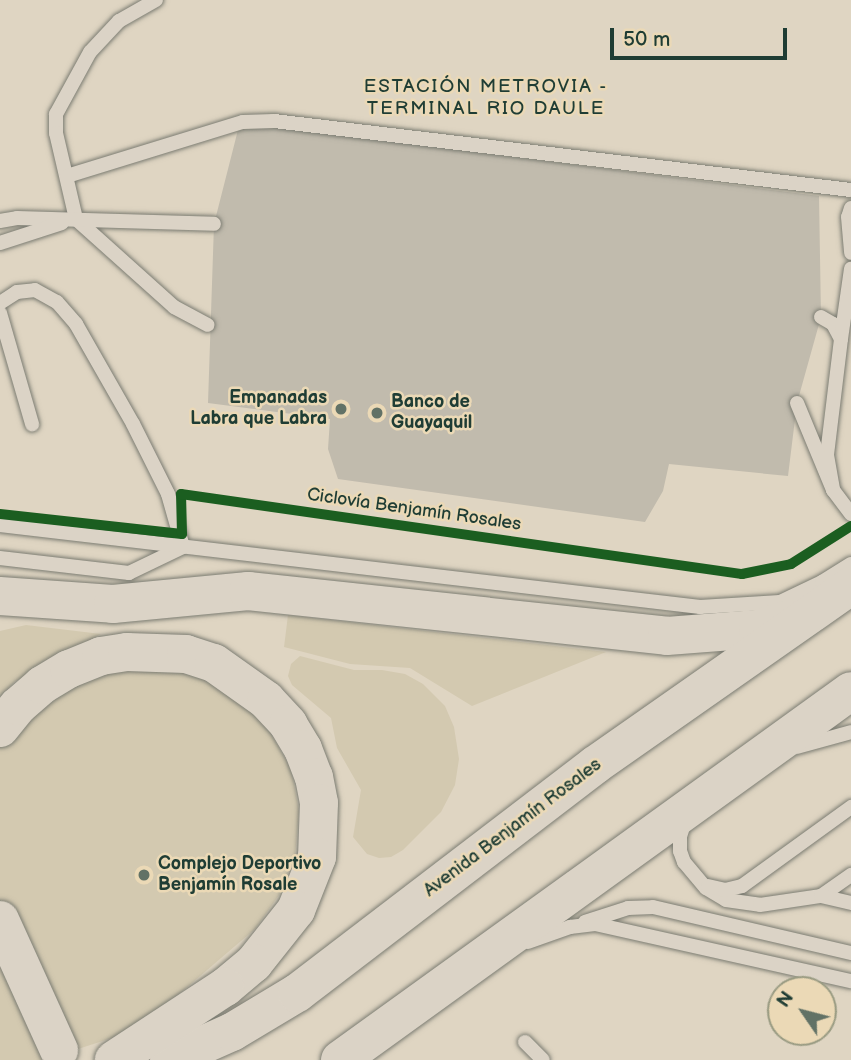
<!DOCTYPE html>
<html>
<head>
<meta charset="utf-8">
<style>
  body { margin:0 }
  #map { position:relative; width:851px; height:1060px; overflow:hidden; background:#dfd5c2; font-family:"Balsamiq Sans",sans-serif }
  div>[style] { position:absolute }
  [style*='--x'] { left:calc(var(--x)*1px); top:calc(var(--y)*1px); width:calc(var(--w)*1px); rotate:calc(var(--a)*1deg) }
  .green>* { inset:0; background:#d3c9b0 }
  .building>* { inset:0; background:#c1bbad }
  .roads { filter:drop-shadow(0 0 2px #7b7c72) drop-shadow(0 0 2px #7b7c72) }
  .lane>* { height:14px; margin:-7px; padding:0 7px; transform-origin:7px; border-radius:7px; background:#dbd3c6 }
  .primary>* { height:38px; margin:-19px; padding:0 19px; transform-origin:19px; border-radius:19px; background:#dbd3c6 }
  .highway>* { height:38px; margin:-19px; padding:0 19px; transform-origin:19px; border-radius:19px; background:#dbd3c6 }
  .cycleway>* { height:10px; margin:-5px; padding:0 5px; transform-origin:5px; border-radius:5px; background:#1b5e20 }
  .dots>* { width:19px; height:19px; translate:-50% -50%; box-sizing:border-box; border:4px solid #ebd9b6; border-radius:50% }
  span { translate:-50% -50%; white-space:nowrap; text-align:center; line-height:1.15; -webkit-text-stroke:5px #ebd9b6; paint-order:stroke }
  .poi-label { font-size:18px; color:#1f3d34; font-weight:700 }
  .right { translate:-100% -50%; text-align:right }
  .left { translate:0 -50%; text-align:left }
  .street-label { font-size:18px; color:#1f3d34 }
  .neighbourhood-label { font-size:19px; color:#1f3d34; letter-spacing:2px }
  .north { position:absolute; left:767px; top:976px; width:70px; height:70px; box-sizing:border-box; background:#ebd9b6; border:2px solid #999b82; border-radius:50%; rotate:305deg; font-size:19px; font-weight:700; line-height:28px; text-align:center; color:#1f3d34 }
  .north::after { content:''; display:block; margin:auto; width:24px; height:32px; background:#627266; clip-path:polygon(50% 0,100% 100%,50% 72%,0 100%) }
  .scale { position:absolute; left:610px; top:28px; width:177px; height:32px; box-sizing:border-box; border:4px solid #1f3d34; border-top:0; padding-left:9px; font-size:21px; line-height:24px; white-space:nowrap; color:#1f3d34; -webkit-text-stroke:5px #ebd9b6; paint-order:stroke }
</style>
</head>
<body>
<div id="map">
  <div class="green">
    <div style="clip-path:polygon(288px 615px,606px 652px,472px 706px,410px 668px,350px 664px,284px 647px)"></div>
    <div style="clip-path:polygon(26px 625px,101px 634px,14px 682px,0 697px,0 631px)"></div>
    <div style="clip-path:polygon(300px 656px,354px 670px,382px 670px,405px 674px,423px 684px,445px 706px,454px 727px,459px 759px,455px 785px,441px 812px,403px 850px,391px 857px,379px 858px,367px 854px,353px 837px,361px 790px,337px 748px,331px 718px,292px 685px,288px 676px,291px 664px)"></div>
    <div style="clip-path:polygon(128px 666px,167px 669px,202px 678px,235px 699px,265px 723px,291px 769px,299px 811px,295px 855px,279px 895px,255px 929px,151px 1018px,115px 1037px,44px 1060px,0 1060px,0 731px,57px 694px)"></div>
  </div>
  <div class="building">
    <div style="clip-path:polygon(240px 122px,819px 196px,821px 317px,797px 403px,788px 476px,669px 464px,663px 491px,645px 522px,338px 479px,328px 449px,330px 419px,208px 403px,214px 224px)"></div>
  </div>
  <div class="roads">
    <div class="lane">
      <div style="--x:156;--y:0;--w:43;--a:150.4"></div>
      <div style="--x:119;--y:21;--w:42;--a:133.1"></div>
      <div style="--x:90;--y:52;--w:71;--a:118.7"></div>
      <div style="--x:56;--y:114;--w:19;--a:90"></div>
      <div style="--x:56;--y:133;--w:88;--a:76.9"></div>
      <div style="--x:76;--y:219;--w:132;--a:41.9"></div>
      <div style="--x:174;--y:307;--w:38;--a:28"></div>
      <div style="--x:67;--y:176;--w:184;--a:-17.1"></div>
      <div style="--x:243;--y:122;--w:31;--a:-2"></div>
      <div style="--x:274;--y:121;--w:581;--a:6.82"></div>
      <div style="--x:851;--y:208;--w:9;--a:108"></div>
      <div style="--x:848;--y:217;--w:36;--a:85"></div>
      <div style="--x:0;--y:221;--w:17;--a:-10"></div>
      <div style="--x:17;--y:218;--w:197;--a:1.7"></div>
      <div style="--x:0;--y:243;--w:65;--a:-17.9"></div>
      <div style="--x:0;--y:303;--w:20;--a:-33"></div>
      <div style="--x:17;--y:292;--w:18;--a:-6"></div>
      <div style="--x:35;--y:290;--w:25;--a:29"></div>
      <div style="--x:57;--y:302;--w:29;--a:49"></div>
      <div style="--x:76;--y:324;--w:115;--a:60.3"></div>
      <div style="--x:133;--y:424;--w:78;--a:63.4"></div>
      <div style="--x:168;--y:494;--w:55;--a:74.2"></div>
      <div style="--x:183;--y:547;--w:60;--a:154.3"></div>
      <div style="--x:129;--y:573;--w:130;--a:-173.4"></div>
      <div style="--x:0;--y:313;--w:116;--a:73.9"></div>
      <div style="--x:821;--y:317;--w:14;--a:30"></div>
      <div style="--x:833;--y:324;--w:17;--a:62"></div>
      <div style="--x:841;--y:339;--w:117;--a:96.9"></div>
      <div style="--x:827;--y:455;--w:36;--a:80"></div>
      <div style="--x:841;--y:339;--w:71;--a:-81.9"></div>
      <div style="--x:797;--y:403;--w:94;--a:67.5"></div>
      <div style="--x:833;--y:490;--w:30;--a:53"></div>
      <div style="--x:0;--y:525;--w:705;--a:6.68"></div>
      <div style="--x:700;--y:607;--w:80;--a:-3.6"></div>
      <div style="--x:780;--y:602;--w:47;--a:-25.5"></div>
      <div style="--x:822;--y:582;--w:34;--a:-32"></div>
      <div style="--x:797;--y:747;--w:56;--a:-15.5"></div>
      <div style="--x:685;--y:821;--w:16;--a:108"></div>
      <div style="--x:680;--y:836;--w:15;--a:90"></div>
      <div style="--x:680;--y:851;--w:12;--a:70"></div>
      <div style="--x:684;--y:862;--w:34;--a:50"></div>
      <div style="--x:706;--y:888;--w:23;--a:31"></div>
      <div style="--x:726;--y:900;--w:34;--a:8"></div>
      <div style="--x:760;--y:905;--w:62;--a:-8.4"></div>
      <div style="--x:821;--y:896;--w:37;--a:-35"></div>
      <div style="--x:708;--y:886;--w:17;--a:13"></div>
      <div style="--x:725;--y:890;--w:17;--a:-13"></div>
      <div style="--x:742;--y:886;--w:135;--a:-35.9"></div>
      <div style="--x:821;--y:896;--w:31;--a:13"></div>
      <div style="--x:585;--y:922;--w:45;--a:-18"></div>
      <div style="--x:628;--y:908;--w:25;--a:-2"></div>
      <div style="--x:653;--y:907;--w:203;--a:13.1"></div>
      <div style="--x:528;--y:942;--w:45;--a:-19.7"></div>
      <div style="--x:570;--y:927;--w:25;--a:-7"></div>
      <div style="--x:595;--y:924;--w:262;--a:12.6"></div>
      <div style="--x:525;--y:1042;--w:25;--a:45"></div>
    </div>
    <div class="primary">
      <div style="--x:0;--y:596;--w:113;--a:4"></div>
      <div style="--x:113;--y:604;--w:136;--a:-5.5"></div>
      <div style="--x:248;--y:591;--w:421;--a:6.1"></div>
      <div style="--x:667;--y:636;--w:91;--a:-4.4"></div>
      <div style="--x:758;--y:629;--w:32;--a:-18"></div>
      <div style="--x:169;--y:1060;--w:69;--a:-24"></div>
      <div style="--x:232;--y:1032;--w:76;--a:-31"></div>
      <div style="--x:297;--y:993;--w:375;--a:-37.4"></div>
      <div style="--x:595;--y:765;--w:312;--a:-35"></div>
      <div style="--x:340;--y:1060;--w:630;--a:-35.83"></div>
    </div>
    <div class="highway">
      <div style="--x:0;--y:728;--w:28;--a:-51"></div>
      <div style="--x:18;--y:706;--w:32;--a:-41"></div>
      <div style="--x:42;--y:685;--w:31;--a:-31"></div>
      <div style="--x:69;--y:669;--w:35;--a:-22"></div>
      <div style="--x:101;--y:656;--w:26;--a:-9"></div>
      <div style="--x:127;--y:652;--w:59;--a:1.9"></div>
      <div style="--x:186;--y:654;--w:29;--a:18"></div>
      <div style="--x:214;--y:663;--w:64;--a:35.4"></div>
      <div style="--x:266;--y:700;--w:33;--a:47"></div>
      <div style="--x:288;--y:724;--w:29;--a:59"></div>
      <div style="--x:303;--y:749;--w:30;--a:69"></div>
      <div style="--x:314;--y:777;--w:26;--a:79"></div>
      <div style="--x:319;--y:803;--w:54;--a:92.1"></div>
      <div style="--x:317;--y:857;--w:57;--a:111.6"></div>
      <div style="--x:296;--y:910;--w:68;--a:128.4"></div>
      <div style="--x:254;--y:963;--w:38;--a:140"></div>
      <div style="--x:225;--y:987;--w:133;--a:146.7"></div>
      <div style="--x:0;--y:920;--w:143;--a:65.6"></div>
    </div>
  </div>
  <div class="cycleway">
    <div style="--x:0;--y:514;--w:183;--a:6.3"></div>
    <div style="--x:182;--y:534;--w:40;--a:-91.4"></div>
    <div style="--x:181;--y:494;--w:567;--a:8.12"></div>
    <div style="--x:742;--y:574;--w:50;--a:-11.5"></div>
    <div style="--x:791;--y:564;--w:71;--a:-32.3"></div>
  </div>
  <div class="dots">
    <div style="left:341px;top:409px;background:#627266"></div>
    <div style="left:377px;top:413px;background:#627266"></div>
    <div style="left:144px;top:875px;background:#627266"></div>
  </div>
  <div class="poi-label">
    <span class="right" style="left:327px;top:409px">Empanadas<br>Labra que Labra</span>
    <span class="left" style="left:391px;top:413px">Banco de<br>Guayaquil</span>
    <span class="left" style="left:158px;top:875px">Complejo Deportivo<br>Benjamín Rosale</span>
  </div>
  <div class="street-label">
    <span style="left:414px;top:510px;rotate:8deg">Ciclovía Benjamín Rosales</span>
    <span style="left:513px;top:828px;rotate:-37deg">Avenida Benjamín Rosales</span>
  </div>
  <div class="neighbourhood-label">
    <span style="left:486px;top:98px">ESTACIÓN METROVIA -<br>TERMINAL RIO DAULE</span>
  </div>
  <div class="north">N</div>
  <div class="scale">50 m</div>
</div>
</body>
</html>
